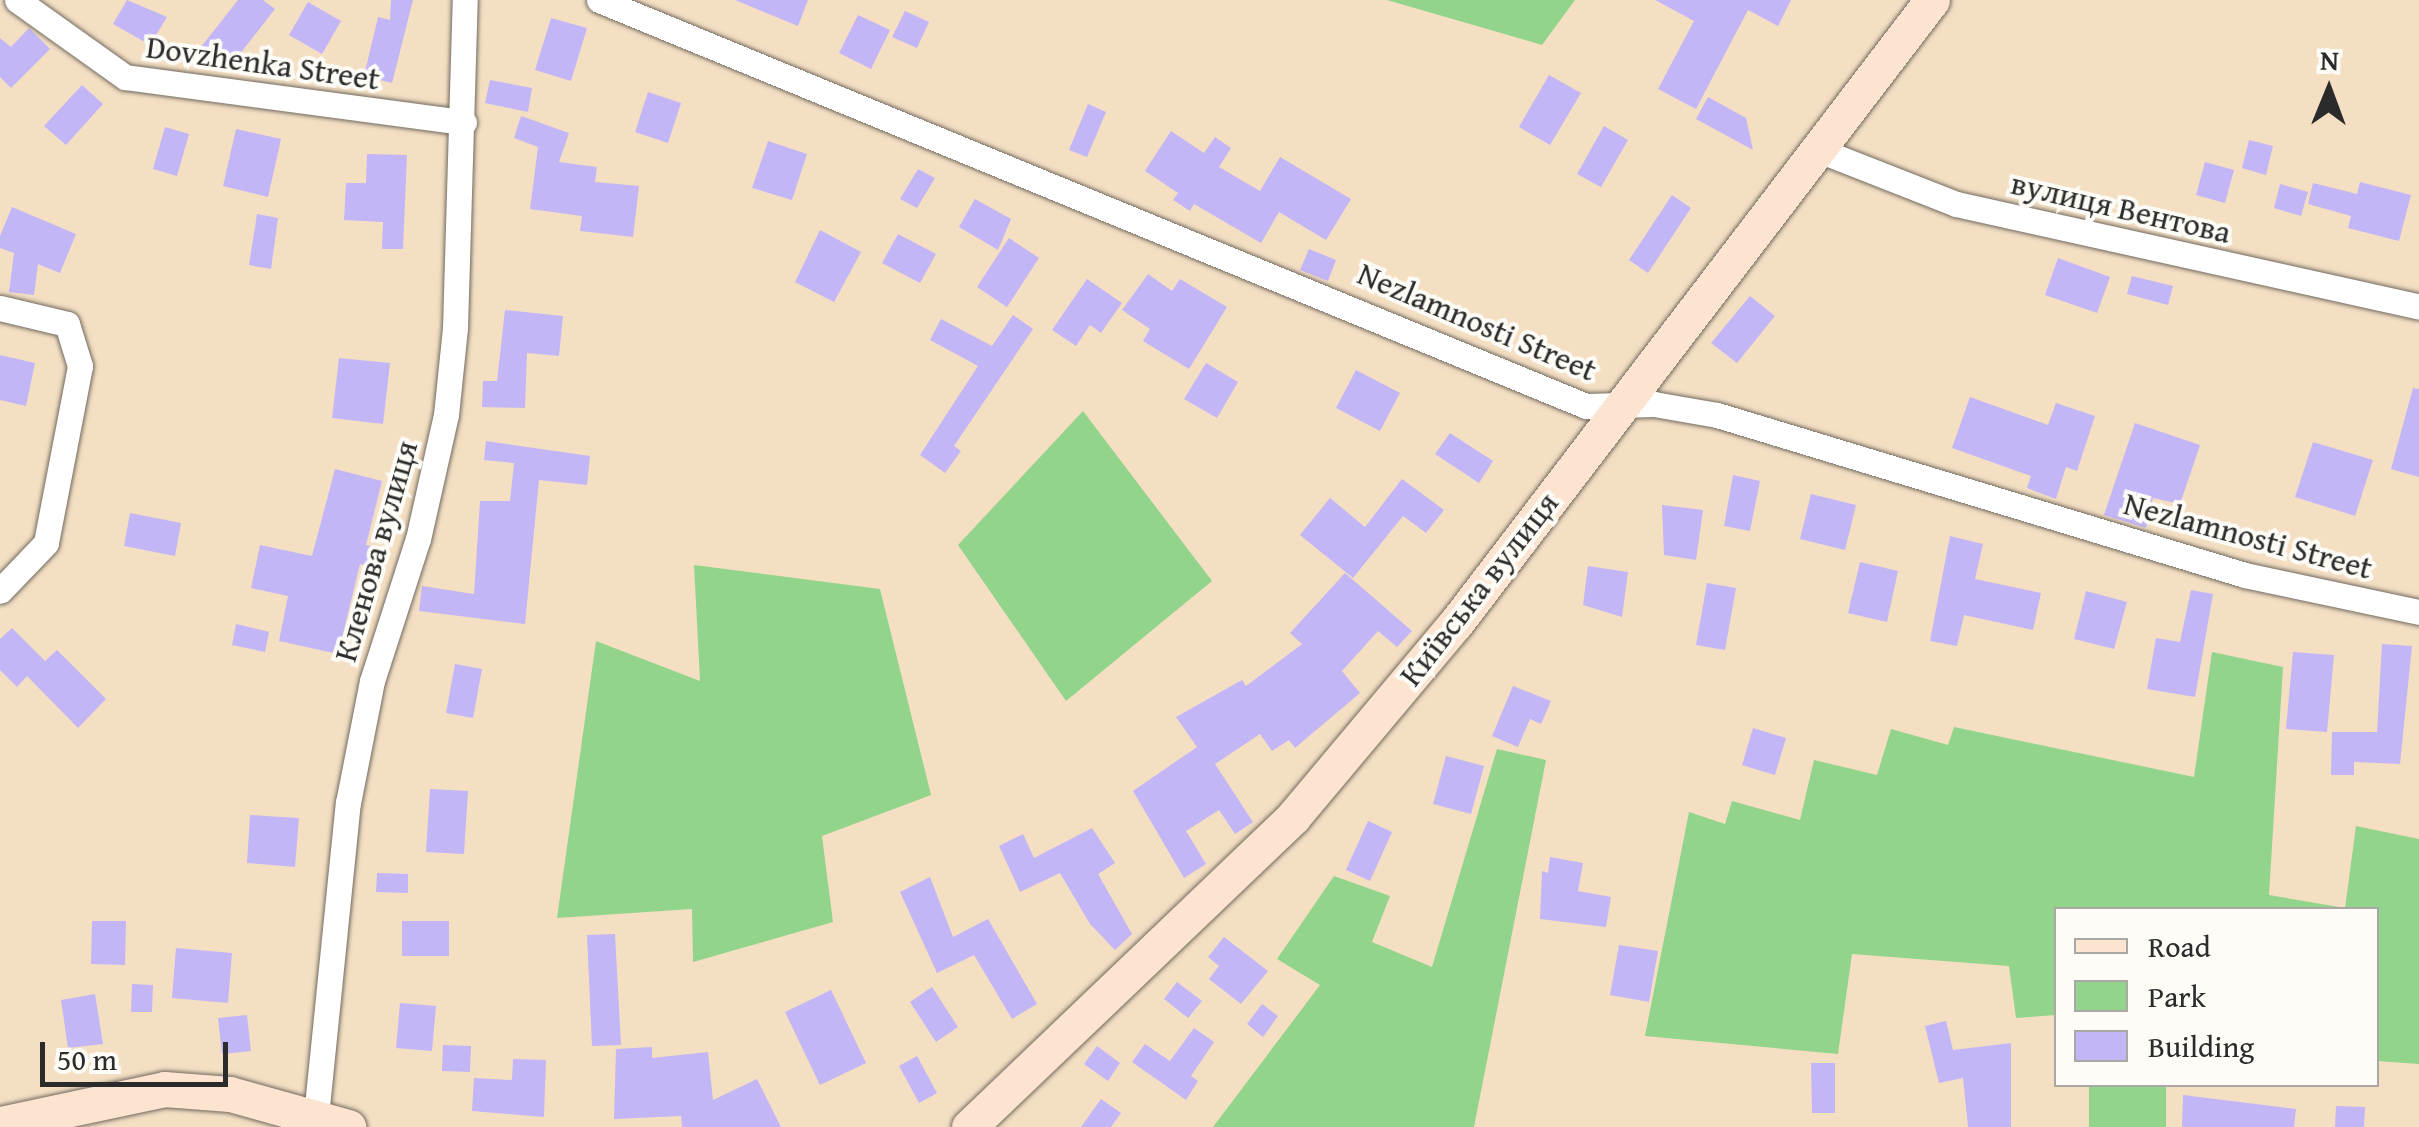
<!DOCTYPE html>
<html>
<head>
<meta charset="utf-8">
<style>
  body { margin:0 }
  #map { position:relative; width:2419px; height:1127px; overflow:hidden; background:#f4dfc3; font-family:"Gentium Book Plus",serif }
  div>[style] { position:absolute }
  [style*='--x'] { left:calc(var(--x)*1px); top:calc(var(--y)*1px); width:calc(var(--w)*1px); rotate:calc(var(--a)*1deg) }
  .green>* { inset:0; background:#92d48b }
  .building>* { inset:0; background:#c3b6f6 }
  .roads { filter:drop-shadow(0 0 2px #716a60) drop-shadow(0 0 2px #716a60) }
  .minor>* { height:25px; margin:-12.5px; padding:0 12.5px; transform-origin:12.5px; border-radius:12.5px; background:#fff }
  .secondary>* { height:35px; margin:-17.5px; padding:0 17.5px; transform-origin:17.5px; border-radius:17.5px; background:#fde4d0 }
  span { translate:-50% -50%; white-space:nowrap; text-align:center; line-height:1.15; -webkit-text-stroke:8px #fdfcf7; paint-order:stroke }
  .street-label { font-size:32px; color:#2b2b2b }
  .legend { position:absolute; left:2054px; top:907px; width:325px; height:180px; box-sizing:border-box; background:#fdfcf7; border:2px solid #a9a8a5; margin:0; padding:12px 18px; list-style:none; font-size:30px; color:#2b2b2b }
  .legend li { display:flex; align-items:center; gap:20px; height:50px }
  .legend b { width:50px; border:2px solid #a9a8a5 }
  .north { position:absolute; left:2279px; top:40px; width:100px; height:100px; -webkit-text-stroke:8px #fdfcf7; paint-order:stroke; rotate:1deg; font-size:28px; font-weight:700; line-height:40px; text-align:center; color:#2b2b2b }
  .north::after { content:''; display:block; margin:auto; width:35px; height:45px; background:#2b2b2b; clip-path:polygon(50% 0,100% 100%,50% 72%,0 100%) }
  .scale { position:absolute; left:40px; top:1042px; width:188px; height:45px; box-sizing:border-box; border:5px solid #2b2b2b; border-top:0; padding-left:12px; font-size:30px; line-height:35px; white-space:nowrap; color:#2b2b2b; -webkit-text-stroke:8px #fdfcf7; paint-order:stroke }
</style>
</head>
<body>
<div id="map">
  <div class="green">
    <div style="clip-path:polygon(1387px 0,1575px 0,1542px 45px)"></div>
    <div style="clip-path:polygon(1083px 411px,1212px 581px,1066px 701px,958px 545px)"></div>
    <div style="clip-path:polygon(694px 565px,880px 589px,931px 795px,822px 836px,833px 922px,693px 962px,692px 909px,557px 918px,596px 641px,700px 681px)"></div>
    <div style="clip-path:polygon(2212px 652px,2283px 667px,2269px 895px,2345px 908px,2356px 826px,2419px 839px,2419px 1064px,2377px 1061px,2376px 910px,2056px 910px,2056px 1015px,2016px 1018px,2009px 966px,1852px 954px,1838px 1054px,1645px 1036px,1689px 812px,1725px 824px,1732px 801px,1800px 820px,1814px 760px,1877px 775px,1891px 729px,1948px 745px,1954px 727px,2194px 777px)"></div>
    <div style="clip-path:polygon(1497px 749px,1546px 760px,1474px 1127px,1213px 1127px,1320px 985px,1277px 959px,1334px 876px,1390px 896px,1372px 942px,1432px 967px)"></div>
    <div style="clip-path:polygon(2089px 1085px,2166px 1085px,2166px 1127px,2089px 1127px)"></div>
  </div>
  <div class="building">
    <div style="clip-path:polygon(127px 0,167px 17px,150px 45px,113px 24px)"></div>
    <div style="clip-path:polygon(238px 0,263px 0,275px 9px,229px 68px,201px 47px)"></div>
    <div style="clip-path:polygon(391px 0,413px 0,392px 83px,364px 76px,378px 17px,390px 20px)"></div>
    <div style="clip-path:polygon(735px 0,808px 0,798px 26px)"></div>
    <div style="clip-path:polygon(1655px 0,1791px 0,1778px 26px,1748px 10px,1696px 109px,1658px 89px,1694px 21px)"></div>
    <div style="clip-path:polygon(308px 2px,341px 21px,322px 54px,289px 35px)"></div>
    <div style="clip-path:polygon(905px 11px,929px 22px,917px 48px,892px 37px)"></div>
    <div style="clip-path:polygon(858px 15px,890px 30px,871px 69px,839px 53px)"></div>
    <div style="clip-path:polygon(551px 18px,587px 28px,571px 81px,535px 70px)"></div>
    <div style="clip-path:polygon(29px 28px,50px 49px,11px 88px,0 77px,0 38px,11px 47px)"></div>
    <div style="clip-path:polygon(1549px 75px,1581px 93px,1550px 145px,1519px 127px)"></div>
    <div style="clip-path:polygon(490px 80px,532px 88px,528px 112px,485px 103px)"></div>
    <div style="clip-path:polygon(82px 85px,103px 104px,66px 145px,44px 126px)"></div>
    <div style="clip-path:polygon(648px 92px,681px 103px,668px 143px,635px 132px)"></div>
    <div style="clip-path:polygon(1708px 97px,1746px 118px,1753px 150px,1696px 119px)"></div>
    <div style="clip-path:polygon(1088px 104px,1106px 112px,1087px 157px,1069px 150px)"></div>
    <div style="clip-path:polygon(521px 116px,569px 133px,559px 162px,597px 167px,595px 182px,639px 186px,633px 237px,580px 231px,582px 216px,530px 209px,538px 147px,514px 138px)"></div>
    <div style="clip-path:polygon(1604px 126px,1628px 140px,1601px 187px,1577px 174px)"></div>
    <div style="clip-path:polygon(165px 127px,189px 134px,177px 176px,153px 169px)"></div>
    <div style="clip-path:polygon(236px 129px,281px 139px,268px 197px,223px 186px)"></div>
    <div style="clip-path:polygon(1171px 131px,1204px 153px,1215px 137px,1231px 148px,1219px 167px,1260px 191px,1280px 157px,1351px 199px,1326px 240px,1279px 212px,1261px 243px,1194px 204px,1190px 211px,1173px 200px,1178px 193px,1145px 171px)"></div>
    <div style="clip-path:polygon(2249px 140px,2273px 146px,2266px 175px,2242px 168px)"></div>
    <div style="clip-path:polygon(768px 141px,807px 154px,792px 200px,752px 188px)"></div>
    <div style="clip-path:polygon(367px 154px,407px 155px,403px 249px,382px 249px,383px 222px,344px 220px,346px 183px,366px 183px)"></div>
    <div style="clip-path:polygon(2205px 162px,2234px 170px,2225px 203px,2196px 195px)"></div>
    <div style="clip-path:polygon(918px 169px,935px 178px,917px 208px,900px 199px)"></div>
    <div style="clip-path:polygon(2360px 182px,2411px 195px,2399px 241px,2348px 228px,2351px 216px,2308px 204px,2313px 183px,2357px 194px)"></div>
    <div style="clip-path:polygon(2280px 184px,2308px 192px,2301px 216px,2274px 208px)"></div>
    <div style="clip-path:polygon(1672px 195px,1691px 208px,1648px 273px,1629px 260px)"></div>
    <div style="clip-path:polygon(975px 199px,1011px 219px,998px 250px,959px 227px)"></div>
    <div style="clip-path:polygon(12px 207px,76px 234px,60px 273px,38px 264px,34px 295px,9px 292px,14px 253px,0 248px,0 236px)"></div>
    <div style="clip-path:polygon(257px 214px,278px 218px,271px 269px,249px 265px)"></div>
    <div style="clip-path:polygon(820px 230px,861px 252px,834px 302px,795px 282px)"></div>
    <div style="clip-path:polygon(898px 234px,936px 254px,920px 283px,882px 263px)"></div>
    <div style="clip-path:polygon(1009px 238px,1039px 258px,1007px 307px,977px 287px)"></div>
    <div style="clip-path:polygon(1309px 249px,1336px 260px,1328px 281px,1300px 270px)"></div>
    <div style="clip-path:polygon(2058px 258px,2110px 277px,2097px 313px,2045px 295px)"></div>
    <div style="clip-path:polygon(1148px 274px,1172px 291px,1180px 279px,1227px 307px,1189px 369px,1143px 341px,1150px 329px,1122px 310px)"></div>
    <div style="clip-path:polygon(2132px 276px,2173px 286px,2168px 305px,2127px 294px)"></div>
    <div style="clip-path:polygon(1087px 279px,1122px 303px,1101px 333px,1090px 325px,1076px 346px,1052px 330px)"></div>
    <div style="clip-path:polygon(1750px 296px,1775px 316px,1737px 363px,1711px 343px)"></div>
    <div style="clip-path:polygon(505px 310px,563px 316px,559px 356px,527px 353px,525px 408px,482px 407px,483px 381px,497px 381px)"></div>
    <div style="clip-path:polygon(1013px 315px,1033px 329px,954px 446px,961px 451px,945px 473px,920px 455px,978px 366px,930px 340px,941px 319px,992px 346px)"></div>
    <div style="clip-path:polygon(0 355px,35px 363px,26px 406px,0 400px)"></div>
    <div style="clip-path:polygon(339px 358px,390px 363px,383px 424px,332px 418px)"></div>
    <div style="clip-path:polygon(1206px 363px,1238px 382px,1217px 418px,1184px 399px)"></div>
    <div style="clip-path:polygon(1356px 370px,1400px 393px,1380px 431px,1336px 408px)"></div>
    <div style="clip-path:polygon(2413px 388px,2419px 389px,2419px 477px,2391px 469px)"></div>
    <div style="clip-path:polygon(1970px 397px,2048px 425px,2056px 403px,2095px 416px,2077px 471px,2066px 467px,2056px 499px,2027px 488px,2031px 476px,1952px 448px)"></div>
    <div style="clip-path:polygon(2135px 423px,2200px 445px,2180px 504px,2153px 498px,2146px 528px,2104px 515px)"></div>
    <div style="clip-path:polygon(1450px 433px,1493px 461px,1479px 483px,1435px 454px)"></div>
    <div style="clip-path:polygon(486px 441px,590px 456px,587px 485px,539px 480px,525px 624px,419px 611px,422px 586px,474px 594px,480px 501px,510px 501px,514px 463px,484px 460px)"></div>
    <div style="clip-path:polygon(2313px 442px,2373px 460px,2355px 516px,2295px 497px)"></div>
    <div style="clip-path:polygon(335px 469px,382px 481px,366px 545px,388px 551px,384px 570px,360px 564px,338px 654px,279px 641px,288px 596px,251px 588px,260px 545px,312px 556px)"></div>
    <div style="clip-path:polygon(1733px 475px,1760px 481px,1750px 531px,1724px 526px)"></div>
    <div style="clip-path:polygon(1402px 479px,1444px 510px,1426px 533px,1403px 516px,1353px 578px,1300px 535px,1330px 498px,1365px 527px)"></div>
    <div style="clip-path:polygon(1811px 494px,1856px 505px,1845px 550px,1800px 539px)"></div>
    <div style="clip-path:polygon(1662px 505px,1703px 510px,1696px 560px,1664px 555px)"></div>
    <div style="clip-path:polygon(130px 513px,181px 523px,175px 556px,124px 546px)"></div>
    <div style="clip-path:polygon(1950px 536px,1983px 544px,1975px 579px,2041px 593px,2033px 630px,1964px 615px,1957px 646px,1930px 641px)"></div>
    <div style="clip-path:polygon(1860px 562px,1898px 571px,1887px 622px,1848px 613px)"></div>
    <div style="clip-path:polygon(1588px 566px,1628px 572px,1622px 617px,1583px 605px)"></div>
    <div style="clip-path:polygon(1345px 573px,1412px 631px,1397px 647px,1378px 631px,1342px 671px,1360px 693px,1295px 748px,1289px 740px,1272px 751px,1260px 734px,1215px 764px,1253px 822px,1235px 834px,1219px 810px,1186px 831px,1206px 864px,1184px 878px,1133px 791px,1197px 747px,1176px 717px,1242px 680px,1246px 686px,1302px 644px,1290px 633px)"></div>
    <div style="clip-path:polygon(1707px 583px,1736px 588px,1725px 650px,1696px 645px)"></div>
    <div style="clip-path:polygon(2191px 590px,2213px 594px,2195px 697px,2147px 689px,2156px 638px,2180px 642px)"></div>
    <div style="clip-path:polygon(2086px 591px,2127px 602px,2114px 649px,2074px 639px)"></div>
    <div style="clip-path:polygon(236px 624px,269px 632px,265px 652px,232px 645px)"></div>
    <div style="clip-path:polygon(12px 628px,45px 661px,57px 650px,106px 699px,78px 728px,27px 676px,17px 687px,0 670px,0 639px)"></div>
    <div style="clip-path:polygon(2382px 644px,2412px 646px,2400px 764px,2354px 762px,2354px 775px,2331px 775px,2332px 732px,2377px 732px)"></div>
    <div style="clip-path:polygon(2293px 652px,2334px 655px,2327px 732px,2286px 729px)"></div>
    <div style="clip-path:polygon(455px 664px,482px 669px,473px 718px,446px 713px)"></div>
    <div style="clip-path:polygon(1513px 686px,1551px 701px,1541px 724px,1530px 719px,1518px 747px,1492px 736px)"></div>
    <div style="clip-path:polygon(1753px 728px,1786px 738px,1775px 775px,1742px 765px)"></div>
    <div style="clip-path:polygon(1446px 756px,1484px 766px,1471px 814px,1433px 804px)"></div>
    <div style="clip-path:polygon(430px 789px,468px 791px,464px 854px,426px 852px)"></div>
    <div style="clip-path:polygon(250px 815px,299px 818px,295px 867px,247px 863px)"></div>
    <div style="clip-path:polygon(1368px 821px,1392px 832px,1370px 881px,1346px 870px)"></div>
    <div style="clip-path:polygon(1092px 828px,1115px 863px,1098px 874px,1132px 934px,1115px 950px,1090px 924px,1060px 873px,1020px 892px,999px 846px,1023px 834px,1034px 858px)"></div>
    <div style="clip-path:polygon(1550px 857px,1583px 863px,1578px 891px,1611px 897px,1606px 927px,1540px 919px,1542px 871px,1548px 873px)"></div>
    <div style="clip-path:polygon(377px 873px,408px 874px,408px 893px,376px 892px)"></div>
    <div style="clip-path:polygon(930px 877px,953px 937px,988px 919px,1037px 1004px,1012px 1019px,974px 955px,937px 973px,900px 892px)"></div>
    <div style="clip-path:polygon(92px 921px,126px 921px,125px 965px,91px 964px)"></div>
    <div style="clip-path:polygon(402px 921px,449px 921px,449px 956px,402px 956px)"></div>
    <div style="clip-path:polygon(615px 934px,621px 1045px,592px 1046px,587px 935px)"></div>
    <div style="clip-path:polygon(1224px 937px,1268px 971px,1241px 1004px,1209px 979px,1219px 966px,1208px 957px)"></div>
    <div style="clip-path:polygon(1619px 945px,1658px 951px,1649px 1002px,1610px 995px)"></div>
    <div style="clip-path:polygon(176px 948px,232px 953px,228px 1003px,172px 998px)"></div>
    <div style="clip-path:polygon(1177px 982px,1202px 1001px,1188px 1018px,1164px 999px)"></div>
    <div style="clip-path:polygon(132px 984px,153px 985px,152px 1012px,131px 1012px)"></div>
    <div style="clip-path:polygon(932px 987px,958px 1027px,936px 1042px,910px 1002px)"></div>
    <div style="clip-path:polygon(831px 990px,866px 1063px,820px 1085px,785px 1012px)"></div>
    <div style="clip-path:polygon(95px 994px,103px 1044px,68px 1048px,61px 1000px)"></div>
    <div style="clip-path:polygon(400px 1003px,436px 1006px,432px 1051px,396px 1048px)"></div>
    <div style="clip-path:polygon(1262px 1004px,1278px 1016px,1263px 1037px,1247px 1024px)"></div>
    <div style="clip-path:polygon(247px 1015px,251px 1051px,222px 1054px,218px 1018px)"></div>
    <div style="clip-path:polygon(1946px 1021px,1953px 1050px,2011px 1043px,2011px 1127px,1968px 1127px,1963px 1078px,1939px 1083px,1925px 1026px)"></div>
    <div style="clip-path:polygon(1194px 1028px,1214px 1042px,1191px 1076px,1198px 1081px,1186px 1100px,1132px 1062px,1145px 1044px,1170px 1061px)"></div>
    <div style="clip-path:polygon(443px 1045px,471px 1046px,470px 1072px,442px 1071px)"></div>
    <div style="clip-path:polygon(1097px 1046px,1120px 1063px,1108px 1081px,1084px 1064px)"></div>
    <div style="clip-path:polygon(652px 1047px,652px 1058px,708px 1052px,713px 1100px,757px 1079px,781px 1127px,682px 1127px,681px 1116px,614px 1119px,616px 1049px)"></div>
    <div style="clip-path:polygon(917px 1056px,937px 1093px,919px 1103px,899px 1066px)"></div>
    <div style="clip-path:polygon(513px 1059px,546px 1060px,544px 1117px,472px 1111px,474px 1078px,512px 1080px)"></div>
    <div style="clip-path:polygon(1811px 1063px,1835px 1063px,1835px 1113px,1812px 1113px)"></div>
    <div style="clip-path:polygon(2183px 1095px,2296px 1109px,2294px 1127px,2182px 1127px)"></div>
    <div style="clip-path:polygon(1101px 1099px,1121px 1113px,1111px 1127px,1081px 1127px)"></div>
    <div style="clip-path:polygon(2336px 1106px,2365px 1107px,2364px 1127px,2335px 1127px)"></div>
  </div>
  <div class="roads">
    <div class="minor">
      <div style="--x:17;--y:0;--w:133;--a:35.5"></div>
      <div style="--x:125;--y:77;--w:342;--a:7.6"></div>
      <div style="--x:599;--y:0;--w:1067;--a:22.36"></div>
      <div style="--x:1586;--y:406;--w:68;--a:-1.7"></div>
      <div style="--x:1654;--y:404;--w:64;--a:9.9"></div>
      <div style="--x:1717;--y:415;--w:552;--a:16.86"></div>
      <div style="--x:2245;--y:575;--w:178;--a:12"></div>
      <div style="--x:1816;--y:149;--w:150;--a:21.4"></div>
      <div style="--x:1956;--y:204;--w:474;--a:12.5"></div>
      <div style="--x:0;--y:308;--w:69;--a:13.4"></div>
      <div style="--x:67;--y:324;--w:44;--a:72.8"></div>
      <div style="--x:80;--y:366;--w:180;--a:100.9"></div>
      <div style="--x:46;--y:543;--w:66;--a:133.8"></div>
      <div style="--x:316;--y:1116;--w:315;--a:-84.2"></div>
      <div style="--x:348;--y:803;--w:124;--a:-78.9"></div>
      <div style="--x:372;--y:681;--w:149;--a:-72.1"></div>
      <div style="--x:418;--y:539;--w:127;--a:-77.3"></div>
      <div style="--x:446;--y:415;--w:87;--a:-84.1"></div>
      <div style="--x:455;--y:328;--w:328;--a:-88.3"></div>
    </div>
    <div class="secondary">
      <div style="--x:0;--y:1124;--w:168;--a:-12"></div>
      <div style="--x:164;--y:1089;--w:66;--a:4.3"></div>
      <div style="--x:230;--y:1094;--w:123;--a:15.6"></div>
      <div style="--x:969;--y:1127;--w:448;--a:-43.7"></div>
      <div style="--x:1293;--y:817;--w:253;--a:-50"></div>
      <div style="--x:1456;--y:623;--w:784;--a:-52.62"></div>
    </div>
  </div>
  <div class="street-label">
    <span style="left:263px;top:63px;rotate:8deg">Dovzhenka Street</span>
    <span style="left:2121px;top:208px;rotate:13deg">вулиця Вентова</span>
    <span style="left:1477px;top:322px;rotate:23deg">Nezlamnosti Street</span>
    <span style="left:2248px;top:536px;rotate:15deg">Nezlamnosti Street</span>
    <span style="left:376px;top:551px;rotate:-74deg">Кленова вулиця</span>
    <span style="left:1479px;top:589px;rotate:-52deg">Київська вулиця</span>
  </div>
  <ul class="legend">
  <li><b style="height:12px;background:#fde4d0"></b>Road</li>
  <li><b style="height:28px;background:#92d48b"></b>Park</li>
  <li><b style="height:28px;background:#c3b6f6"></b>Building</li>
  </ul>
  <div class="north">N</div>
  <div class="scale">50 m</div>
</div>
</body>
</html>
